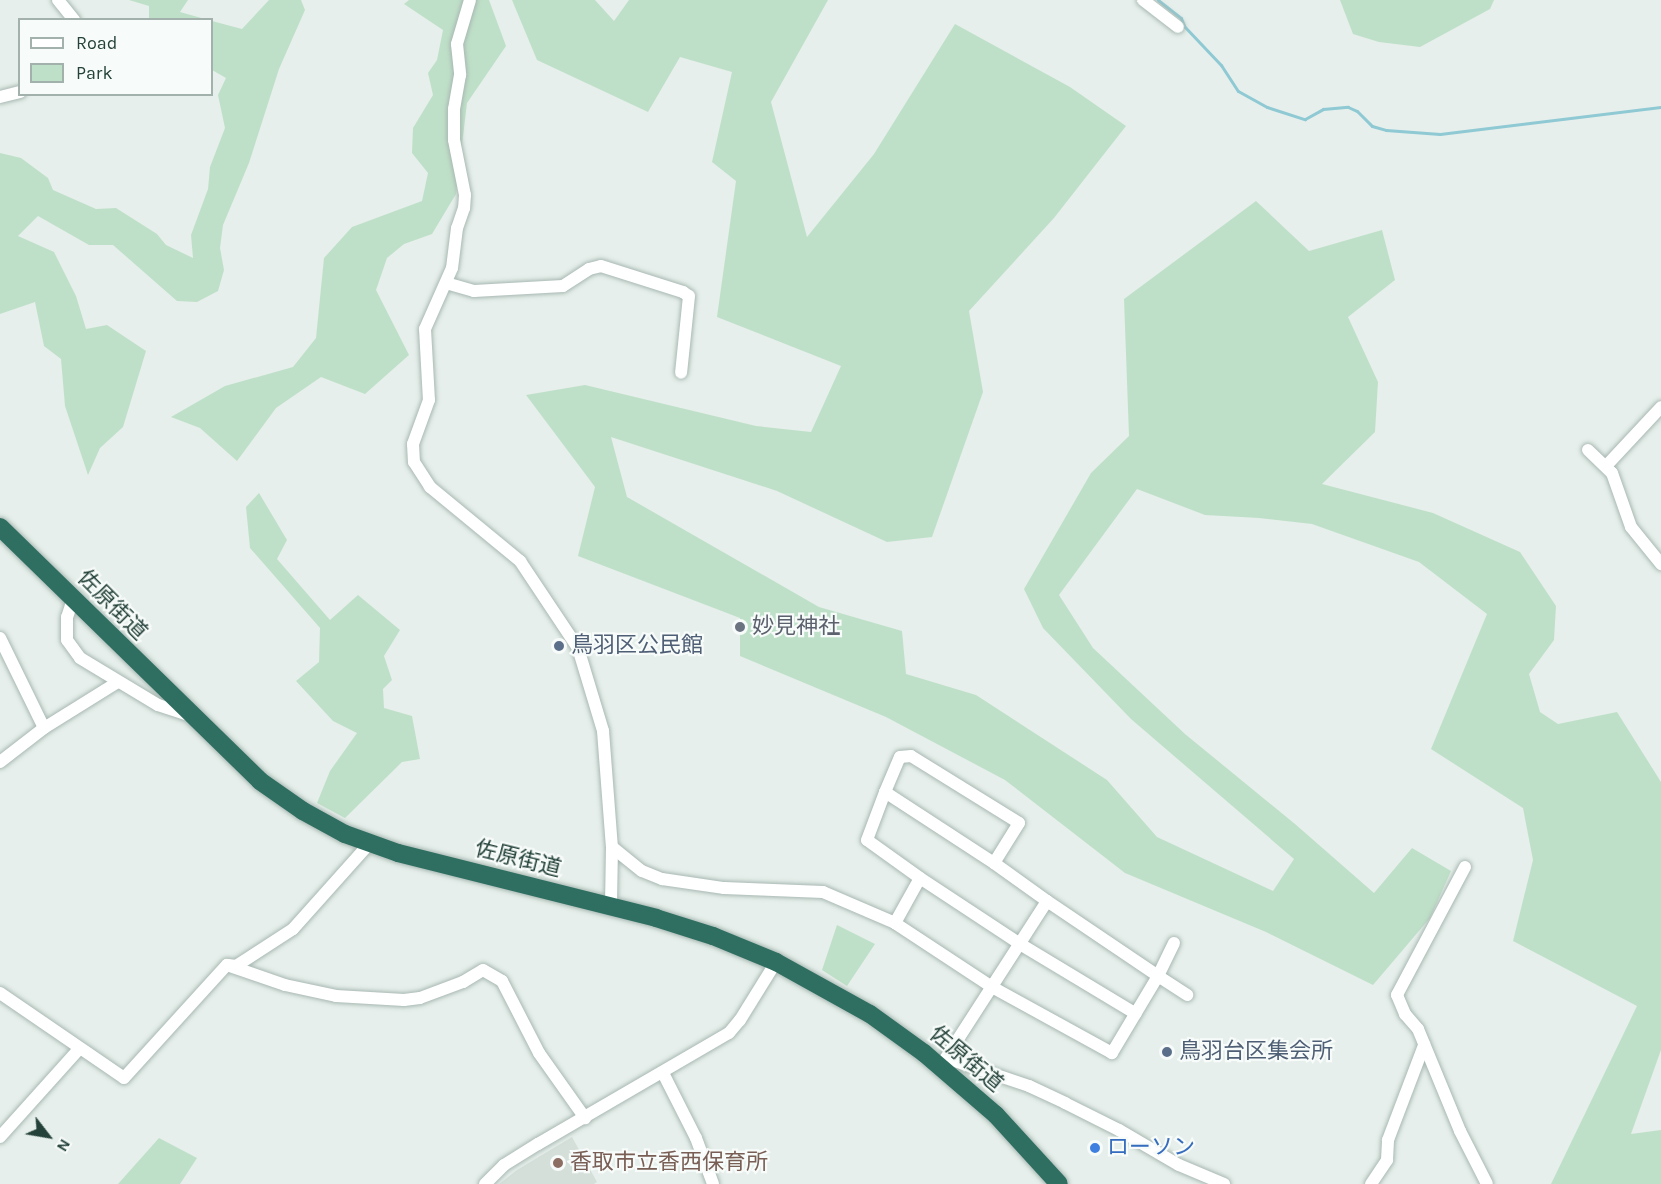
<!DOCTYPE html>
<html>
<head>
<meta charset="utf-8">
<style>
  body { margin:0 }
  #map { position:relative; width:1661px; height:1184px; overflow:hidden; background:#e6efeb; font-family:Karla,"Noto Sans JP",sans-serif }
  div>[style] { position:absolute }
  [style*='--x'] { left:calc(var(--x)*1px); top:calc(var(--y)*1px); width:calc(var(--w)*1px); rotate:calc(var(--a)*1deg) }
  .built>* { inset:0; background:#d4dfda }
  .green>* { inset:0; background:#bfe0c8 }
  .stream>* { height:3px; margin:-1.5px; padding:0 1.5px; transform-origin:1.5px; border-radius:1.5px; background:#8ec9d4 }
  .roads { filter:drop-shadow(0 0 2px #a8b8b2) drop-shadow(0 0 2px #a8b8b2) }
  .minor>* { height:12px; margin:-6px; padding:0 6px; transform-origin:6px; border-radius:6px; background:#fff }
  .highway>* { height:18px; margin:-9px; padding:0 9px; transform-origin:9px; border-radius:9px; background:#2f6f62 }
  .dots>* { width:16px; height:16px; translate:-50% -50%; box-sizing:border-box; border:3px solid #f7fbf9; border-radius:50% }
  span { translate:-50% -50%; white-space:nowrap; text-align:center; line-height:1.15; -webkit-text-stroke:4.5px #f7fbf9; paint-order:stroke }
  .street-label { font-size:22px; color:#24423a }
  .worship-label { font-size:22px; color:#5b616d }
  .left { translate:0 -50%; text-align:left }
  .service-label { font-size:22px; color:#4e5e75 }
  .shop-label { font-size:22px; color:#366cbe }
  .education-label { font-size:22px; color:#785e54 }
  .legend { position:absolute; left:18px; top:18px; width:195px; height:78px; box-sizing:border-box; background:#f7fbf9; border:2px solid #a3b1ad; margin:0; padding:8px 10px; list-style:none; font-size:18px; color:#24423a }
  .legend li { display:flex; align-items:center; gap:12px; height:30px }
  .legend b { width:30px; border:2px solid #a3b1ad }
  .north { position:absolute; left:18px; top:1106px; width:60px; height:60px; -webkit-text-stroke:4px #f7fbf9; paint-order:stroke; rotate:121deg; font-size:16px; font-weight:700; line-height:24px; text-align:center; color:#24423a }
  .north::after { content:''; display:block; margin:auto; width:21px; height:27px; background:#24423a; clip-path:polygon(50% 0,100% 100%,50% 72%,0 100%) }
</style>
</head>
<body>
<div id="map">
  <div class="built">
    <div style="clip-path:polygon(572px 1137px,597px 1182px,594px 1184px,499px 1184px,517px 1170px)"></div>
  </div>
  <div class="green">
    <div style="clip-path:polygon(129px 0,188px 0,180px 12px,205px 19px,149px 19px,149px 6px)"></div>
    <div style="clip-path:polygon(269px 0,301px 0,305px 10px,279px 69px,249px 163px,223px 225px,220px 248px,224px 270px,218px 291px,197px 302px,177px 301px,113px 245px,89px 245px,38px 216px,18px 236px,54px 252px,76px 296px,86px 329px,107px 325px,146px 351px,123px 427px,100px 448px,88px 475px,65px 406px,61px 359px,44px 346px,35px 302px,0 314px,0 153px,21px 158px,48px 178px,53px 190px,96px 209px,116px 208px,157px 234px,166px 245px,193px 258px,191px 235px,208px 189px,210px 167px,225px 128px,218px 95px,226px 78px,212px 70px,212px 21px,242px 29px)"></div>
    <div style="clip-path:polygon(409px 0,489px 0,506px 46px,467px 103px,456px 194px,432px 234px,404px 244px,387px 258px,376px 290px,409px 355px,365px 394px,321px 377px,276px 408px,237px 461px,200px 428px,171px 417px,225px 386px,293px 367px,316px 338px,324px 258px,352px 227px,422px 201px,428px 173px,412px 153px,413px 128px,433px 95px,428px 73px,437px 60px,443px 30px,404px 4px)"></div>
    <div style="clip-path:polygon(512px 0,595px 0,614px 21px,629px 0,828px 0,771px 102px,807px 237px,874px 154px,955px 24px,1070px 87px,1126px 126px,1054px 218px,969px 311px,983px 392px,932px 537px,887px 542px,777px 491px,611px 437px,627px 497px,819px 607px,902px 631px,906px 674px,976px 695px,1107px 780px,1157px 837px,1273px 891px,1294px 859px,1131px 719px,1043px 628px,1024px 589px,1091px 473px,1129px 436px,1124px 299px,1256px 201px,1309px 251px,1382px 230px,1395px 280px,1348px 317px,1378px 382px,1375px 432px,1322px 484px,1433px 513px,1520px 552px,1556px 606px,1554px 640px,1529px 674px,1540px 712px,1558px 724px,1617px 712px,1661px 782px,1661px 1050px,1631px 1134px,1661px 1130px,1661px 1184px,1551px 1184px,1637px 1006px,1513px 941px,1533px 860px,1523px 808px,1431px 749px,1487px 614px,1419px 562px,1312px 524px,1259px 518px,1205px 515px,1137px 489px,1059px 595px,1093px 648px,1185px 734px,1295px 824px,1374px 893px,1412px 848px,1451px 871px,1430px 918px,1373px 985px,1266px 932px,1125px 873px,1005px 780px,886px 717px,740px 656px,740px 618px,578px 556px,595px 487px,526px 395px,585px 385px,756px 426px,811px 432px,841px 366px,717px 317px,736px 181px,712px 162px,732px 72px,680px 57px,648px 112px,537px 60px)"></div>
    <div style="clip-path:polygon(1340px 0,1494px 0,1490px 9px,1420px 47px,1379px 42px,1353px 34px)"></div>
    <div style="clip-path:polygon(259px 493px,287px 540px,277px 559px,330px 620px,358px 595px,400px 630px,384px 656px,392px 680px,383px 689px,384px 708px,412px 716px,420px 759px,402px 762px,345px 818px,317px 803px,330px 771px,357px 733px,333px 721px,296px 681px,319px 662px,320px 628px,250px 548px,246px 507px)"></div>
    <div style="clip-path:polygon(837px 925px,875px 944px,847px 986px,822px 970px)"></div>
    <div style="clip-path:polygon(159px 1138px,197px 1158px,180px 1184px,118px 1184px)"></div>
  </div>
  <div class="stream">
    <div style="--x:1158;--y:0;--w:29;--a:38"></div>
    <div style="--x:1181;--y:18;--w:9;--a:69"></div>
    <div style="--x:1184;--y:26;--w:54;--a:46.5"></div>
    <div style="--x:1221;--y:65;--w:31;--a:57"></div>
    <div style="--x:1238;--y:91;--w:33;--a:29"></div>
    <div style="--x:1267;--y:107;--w:40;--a:18"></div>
    <div style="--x:1305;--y:119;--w:21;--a:-29"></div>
    <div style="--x:1323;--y:109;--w:25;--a:-5"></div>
    <div style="--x:1348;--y:107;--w:10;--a:24"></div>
    <div style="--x:1357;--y:111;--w:21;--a:45"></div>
    <div style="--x:1372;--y:126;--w:15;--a:16"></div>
    <div style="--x:1386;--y:130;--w:54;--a:4.2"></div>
    <div style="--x:1440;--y:134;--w:223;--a:-7"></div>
  </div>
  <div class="roads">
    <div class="minor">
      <div style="--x:58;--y:0;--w:26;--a:51"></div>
      <div style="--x:470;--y:0;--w:46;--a:106.5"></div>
      <div style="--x:457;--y:44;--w:31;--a:84"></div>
      <div style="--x:460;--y:75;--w:35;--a:100"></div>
      <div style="--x:454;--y:109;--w:31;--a:90"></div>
      <div style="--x:454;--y:140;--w:56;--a:78.7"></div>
      <div style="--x:465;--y:195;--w:13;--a:94"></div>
      <div style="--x:464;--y:208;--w:21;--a:109"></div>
      <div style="--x:457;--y:228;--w:40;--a:97.1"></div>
      <div style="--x:452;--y:268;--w:67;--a:113.9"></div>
      <div style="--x:425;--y:329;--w:71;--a:86.8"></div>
      <div style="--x:429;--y:400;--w:47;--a:110"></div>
      <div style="--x:413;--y:444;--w:18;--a:87"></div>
      <div style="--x:414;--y:462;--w:30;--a:57"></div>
      <div style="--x:430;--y:487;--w:117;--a:39.4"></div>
      <div style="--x:520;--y:561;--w:105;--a:56.3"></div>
      <div style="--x:578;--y:648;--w:87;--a:73.2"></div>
      <div style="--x:603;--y:731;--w:116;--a:85.6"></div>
      <div style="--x:612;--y:847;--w:58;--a:91"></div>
      <div style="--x:1143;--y:0;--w:44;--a:37.6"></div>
      <div style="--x:0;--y:97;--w:21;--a:-14"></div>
      <div style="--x:446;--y:283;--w:29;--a:16"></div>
      <div style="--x:474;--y:291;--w:89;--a:-3.2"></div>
      <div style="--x:563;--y:286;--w:31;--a:-33"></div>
      <div style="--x:589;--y:269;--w:12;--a:-14"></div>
      <div style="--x:601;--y:266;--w:86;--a:17.6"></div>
      <div style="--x:683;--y:292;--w:7;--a:34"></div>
      <div style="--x:689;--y:296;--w:77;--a:95.9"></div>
      <div style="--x:1588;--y:450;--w:33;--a:44"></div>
      <div style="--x:1612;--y:473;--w:57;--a:70.6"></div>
      <div style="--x:1631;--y:527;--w:48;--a:51"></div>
      <div style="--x:1607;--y:465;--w:79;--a:-47"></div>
      <div style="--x:73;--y:599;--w:19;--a:108"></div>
      <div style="--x:67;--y:617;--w:23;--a:90"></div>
      <div style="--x:67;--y:640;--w:22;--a:54"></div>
      <div style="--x:80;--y:658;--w:91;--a:31.1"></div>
      <div style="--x:158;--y:705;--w:33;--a:18"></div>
      <div style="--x:0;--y:638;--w:100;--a:63.9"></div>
      <div style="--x:0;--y:762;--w:56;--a:-37.7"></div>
      <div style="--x:44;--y:728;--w:87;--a:-31.9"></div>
      <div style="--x:885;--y:792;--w:38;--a:-67"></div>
      <div style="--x:900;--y:757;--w:11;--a:-5"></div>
      <div style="--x:911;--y:756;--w:127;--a:31.8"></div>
      <div style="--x:1019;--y:823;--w:47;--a:122"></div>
      <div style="--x:612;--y:847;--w:38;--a:39"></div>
      <div style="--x:642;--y:871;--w:22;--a:22"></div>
      <div style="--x:662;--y:879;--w:63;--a:8.3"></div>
      <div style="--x:724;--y:888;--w:99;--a:2.3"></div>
      <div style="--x:823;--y:892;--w:78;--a:23.3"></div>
      <div style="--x:1465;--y:867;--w:145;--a:118"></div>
      <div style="--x:1397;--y:995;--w:21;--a:67"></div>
      <div style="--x:1405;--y:1014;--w:20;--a:49"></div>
      <div style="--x:1418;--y:1029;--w:110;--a:67.6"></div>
      <div style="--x:1460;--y:1131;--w:59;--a:63"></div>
      <div style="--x:920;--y:878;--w:120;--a:33.4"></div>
      <div style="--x:1020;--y:944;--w:135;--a:31.1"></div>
      <div style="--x:1174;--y:943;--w:37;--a:116"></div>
      <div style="--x:1158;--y:976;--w:90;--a:120.9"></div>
      <div style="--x:1112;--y:1053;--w:137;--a:-151.2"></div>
      <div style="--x:992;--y:987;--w:116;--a:-146.6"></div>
      <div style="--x:895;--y:923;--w:51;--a:-60.9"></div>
      <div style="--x:920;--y:878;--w:65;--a:-144.4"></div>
      <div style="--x:867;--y:840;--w:51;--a:-69.4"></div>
      <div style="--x:885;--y:792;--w:130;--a:33.1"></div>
      <div style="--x:994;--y:863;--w:65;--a:35.6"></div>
      <div style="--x:1047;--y:901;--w:134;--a:34"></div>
      <div style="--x:1158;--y:976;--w:35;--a:33"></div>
      <div style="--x:227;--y:965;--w:61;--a:19"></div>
      <div style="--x:285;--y:985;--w:52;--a:12.2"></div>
      <div style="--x:336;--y:996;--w:68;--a:3.4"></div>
      <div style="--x:404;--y:1000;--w:16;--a:-7"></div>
      <div style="--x:420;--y:998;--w:46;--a:-20.4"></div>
      <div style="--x:463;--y:982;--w:23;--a:-31"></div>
      <div style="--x:483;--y:970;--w:22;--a:30"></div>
      <div style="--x:502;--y:981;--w:81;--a:62.8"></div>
      <div style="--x:539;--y:1053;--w:80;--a:54.7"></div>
      <div style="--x:228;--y:965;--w:8;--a:7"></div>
      <div style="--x:236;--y:966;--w:68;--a:-33"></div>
      <div style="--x:293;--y:929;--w:115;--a:-48.2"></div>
      <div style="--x:0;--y:993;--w:150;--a:34.4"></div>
      <div style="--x:124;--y:1078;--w:153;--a:-47.7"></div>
      <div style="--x:946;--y:1058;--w:88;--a:18.6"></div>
      <div style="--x:1029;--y:1086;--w:40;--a:25"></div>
      <div style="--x:1065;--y:1103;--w:60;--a:26.6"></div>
      <div style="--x:1119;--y:1130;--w:69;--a:30.3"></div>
      <div style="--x:1179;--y:1165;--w:49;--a:22.9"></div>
      <div style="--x:942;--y:1064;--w:194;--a:-57.2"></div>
      <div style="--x:663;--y:1073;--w:73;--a:63.1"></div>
      <div style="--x:696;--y:1138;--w:49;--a:69.7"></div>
      <div style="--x:0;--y:1137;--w:118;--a:-48.1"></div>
      <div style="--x:485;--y:1184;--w:27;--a:-45"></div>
      <div style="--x:504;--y:1165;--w:40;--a:-32"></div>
      <div style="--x:538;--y:1144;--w:221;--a:-30.2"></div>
      <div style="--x:729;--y:1033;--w:17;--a:-50"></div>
      <div style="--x:740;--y:1020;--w:68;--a:-58.2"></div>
      <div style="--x:1371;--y:1184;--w:29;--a:-56"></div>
      <div style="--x:1387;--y:1160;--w:20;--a:-87"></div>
      <div style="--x:1388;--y:1140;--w:102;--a:-69.2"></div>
    </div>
    <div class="highway">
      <div style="--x:0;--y:527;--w:363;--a:44.3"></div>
      <div style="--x:260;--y:781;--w:52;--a:34.9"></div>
      <div style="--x:303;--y:811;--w:48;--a:28.7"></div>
      <div style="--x:345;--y:834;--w:56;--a:19.7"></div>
      <div style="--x:398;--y:853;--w:266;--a:14.1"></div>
      <div style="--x:656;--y:918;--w:60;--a:17.5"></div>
      <div style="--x:713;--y:936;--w:68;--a:22.4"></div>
      <div style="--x:776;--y:962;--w:107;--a:29"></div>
      <div style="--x:870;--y:1014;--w:67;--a:35.8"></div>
      <div style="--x:924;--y:1053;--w:95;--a:40.7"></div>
      <div style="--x:996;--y:1115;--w:93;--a:47.6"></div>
    </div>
  </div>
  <div class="dots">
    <div style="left:740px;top:627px;background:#6b7280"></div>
    <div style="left:559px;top:646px;background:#5c6f8a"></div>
    <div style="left:1167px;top:1052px;background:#5c6f8a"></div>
    <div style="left:1095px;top:1148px;background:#3f7fe0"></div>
    <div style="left:558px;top:1163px;background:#8d6e63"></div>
  </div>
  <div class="street-label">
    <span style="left:112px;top:605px;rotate:45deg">佐原街道</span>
    <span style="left:518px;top:859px;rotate:14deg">佐原街道</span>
    <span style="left:966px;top:1059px;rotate:40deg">佐原街道</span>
  </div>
  <div class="worship-label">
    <span class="left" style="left:752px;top:627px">妙見神社</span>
  </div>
  <div class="service-label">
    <span class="left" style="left:571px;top:646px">鳥羽区公民館</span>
    <span class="left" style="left:1179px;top:1052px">鳥羽台区集会所</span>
  </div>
  <div class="shop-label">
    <span class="left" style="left:1107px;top:1148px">ローソン</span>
  </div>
  <div class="education-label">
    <span class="left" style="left:570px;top:1163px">香取市立香西保育所</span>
  </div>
  <ul class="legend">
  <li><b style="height:8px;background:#fff"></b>Road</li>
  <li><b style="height:16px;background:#bfe0c8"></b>Park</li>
  </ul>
  <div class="north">N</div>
</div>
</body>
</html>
